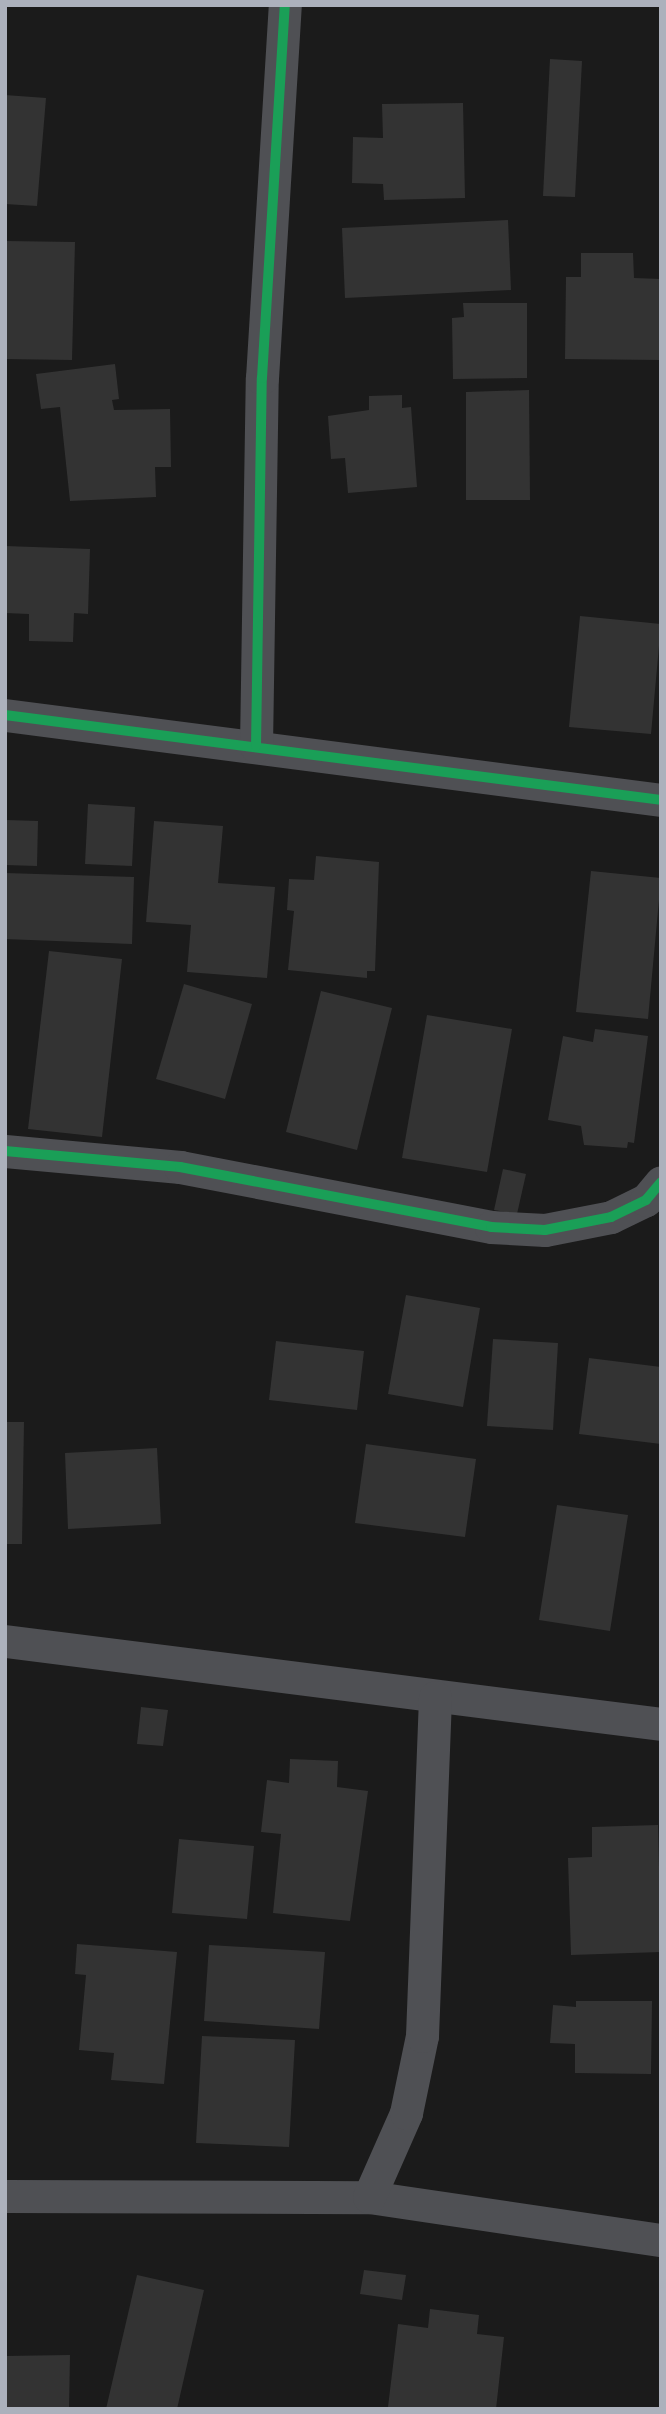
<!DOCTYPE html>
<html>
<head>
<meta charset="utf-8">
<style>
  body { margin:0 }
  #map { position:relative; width:666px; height:2414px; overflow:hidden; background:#1b1b1b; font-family:"Space Grotesk",sans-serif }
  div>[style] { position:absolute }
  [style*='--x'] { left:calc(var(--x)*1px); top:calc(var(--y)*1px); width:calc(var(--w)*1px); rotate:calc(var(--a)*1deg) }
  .building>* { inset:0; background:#333 }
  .street>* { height:33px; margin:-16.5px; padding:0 16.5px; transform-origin:16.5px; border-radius:16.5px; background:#4f5054 }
  .cycleway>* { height:10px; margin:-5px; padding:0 5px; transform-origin:5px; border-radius:5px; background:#1a9f57 }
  span { translate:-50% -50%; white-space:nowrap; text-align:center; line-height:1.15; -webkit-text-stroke:5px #151517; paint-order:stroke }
  .frame { position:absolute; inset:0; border:7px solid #acb1bc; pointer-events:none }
</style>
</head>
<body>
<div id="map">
  <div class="building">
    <div style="clip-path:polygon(550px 59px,582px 61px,575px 197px,543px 196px)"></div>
    <div style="clip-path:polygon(5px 95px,46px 98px,37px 206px,5px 204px)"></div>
    <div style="clip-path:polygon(463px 103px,465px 198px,384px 200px,383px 184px,352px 183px,353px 137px,383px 138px,382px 104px)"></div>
    <div style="clip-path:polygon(508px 220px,511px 290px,345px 298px,342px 228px)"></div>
    <div style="clip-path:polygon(5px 241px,75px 242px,72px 360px,5px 359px)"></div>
    <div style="clip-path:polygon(581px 253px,633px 253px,634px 278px,661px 279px,661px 360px,565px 359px,566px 277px,581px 277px)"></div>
    <div style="clip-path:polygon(463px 303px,527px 303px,527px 378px,453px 379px,452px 318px,464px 317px)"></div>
    <div style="clip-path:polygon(115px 364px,119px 399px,112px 400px,114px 410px,170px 409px,171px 467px,155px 467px,156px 497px,70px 501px,60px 407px,41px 409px,36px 374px)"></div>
    <div style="clip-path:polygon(529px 390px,530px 500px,466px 500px,466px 392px)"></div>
    <div style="clip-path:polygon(402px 395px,402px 408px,411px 407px,417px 487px,348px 493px,345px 458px,331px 459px,328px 416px,369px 410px,369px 396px)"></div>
    <div style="clip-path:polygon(5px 546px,90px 549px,88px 614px,74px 613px,73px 642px,29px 641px,29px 614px,5px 613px)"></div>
    <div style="clip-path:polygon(580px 616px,661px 624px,651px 734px,569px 727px)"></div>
    <div style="clip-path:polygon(88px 804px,135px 807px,132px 866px,85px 864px)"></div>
    <div style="clip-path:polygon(6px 820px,38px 821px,37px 866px,5px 865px)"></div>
    <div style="clip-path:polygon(154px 821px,223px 826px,218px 883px,275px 887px,267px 978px,187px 972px,191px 925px,146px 922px)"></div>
    <div style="clip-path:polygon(316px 856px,379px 862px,375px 971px,367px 971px,367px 978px,288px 970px,294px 911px,287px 910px,289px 879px,314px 880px)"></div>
    <div style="clip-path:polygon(591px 871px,661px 878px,648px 1019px,576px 1012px)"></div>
    <div style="clip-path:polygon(5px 873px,134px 877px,132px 944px,5px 939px)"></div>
    <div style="clip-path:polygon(49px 951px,122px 959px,102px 1137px,28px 1129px)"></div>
    <div style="clip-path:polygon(184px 984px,252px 1004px,225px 1099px,156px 1079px)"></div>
    <div style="clip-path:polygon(321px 991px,392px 1008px,357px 1150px,286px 1132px)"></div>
    <div style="clip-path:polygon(427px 1015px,512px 1029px,487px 1172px,402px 1158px)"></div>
    <div style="clip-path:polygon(595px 1029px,648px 1036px,634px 1143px,628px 1142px,627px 1148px,584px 1145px,581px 1126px,548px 1120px,563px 1036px,593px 1042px)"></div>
    <div style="clip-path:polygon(503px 1169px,526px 1174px,517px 1214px,494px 1210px)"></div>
    <div style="clip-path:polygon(406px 1295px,480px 1308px,463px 1407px,388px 1394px)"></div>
    <div style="clip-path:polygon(493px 1339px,558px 1343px,553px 1430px,487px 1426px)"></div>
    <div style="clip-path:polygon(276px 1341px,364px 1351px,357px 1410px,269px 1400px)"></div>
    <div style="clip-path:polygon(589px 1358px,661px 1367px,661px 1444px,579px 1434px)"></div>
    <div style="clip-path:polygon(5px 1422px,24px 1422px,22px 1544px,5px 1544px)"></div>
    <div style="clip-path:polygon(366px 1444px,476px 1459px,465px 1537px,355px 1523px)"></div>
    <div style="clip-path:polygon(157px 1448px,161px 1524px,68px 1529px,65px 1453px)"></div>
    <div style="clip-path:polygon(557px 1505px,628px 1515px,610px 1631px,539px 1620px)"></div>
    <div style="clip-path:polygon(141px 1707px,168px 1710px,163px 1746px,137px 1744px)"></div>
    <div style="clip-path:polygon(290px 1759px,338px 1761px,337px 1787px,368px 1791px,350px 1921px,273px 1913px,281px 1834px,261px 1832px,267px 1780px,289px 1783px)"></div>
    <div style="clip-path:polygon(658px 1825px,661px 1952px,571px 1955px,568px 1858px,592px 1857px,592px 1827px)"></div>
    <div style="clip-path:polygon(179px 1839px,254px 1846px,247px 1919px,172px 1913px)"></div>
    <div style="clip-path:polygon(77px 1944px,177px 1952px,164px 2084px,111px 2080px,114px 2053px,79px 2050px,86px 1975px,75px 1974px)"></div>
    <div style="clip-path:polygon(209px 1945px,325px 1952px,319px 2029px,204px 2021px)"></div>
    <div style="clip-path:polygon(576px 2001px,652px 2001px,651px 2074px,575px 2073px,575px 2044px,550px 2043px,553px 2005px,576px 2007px)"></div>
    <div style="clip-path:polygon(202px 2036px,295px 2040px,289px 2147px,196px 2143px)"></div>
    <div style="clip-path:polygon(364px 2270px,406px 2275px,402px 2300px,360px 2294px)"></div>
    <div style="clip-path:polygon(137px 2275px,204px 2290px,177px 2409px,106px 2409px)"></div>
    <div style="clip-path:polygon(430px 2309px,479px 2315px,477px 2334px,504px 2337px,496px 2409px,388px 2407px,398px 2324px,428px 2328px)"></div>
    <div style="clip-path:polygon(70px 2355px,69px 2409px,5px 2409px,5px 2356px)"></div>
  </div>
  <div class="street">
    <div style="--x:5;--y:715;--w:661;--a:7.38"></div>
    <div style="--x:256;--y:746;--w:368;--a:-89.1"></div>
    <div style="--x:262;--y:378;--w:374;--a:-86.5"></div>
    <div style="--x:5;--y:1151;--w:176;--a:5.2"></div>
    <div style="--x:180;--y:1167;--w:317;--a:10.9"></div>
    <div style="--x:491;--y:1227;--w:54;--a:3.2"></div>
    <div style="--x:545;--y:1230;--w:67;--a:-11.1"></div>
    <div style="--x:611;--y:1217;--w:39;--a:-26"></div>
    <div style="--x:646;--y:1200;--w:23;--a:-50"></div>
    <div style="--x:5;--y:1641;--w:661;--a:7.21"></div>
    <div style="--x:5;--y:2196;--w:364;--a:0.2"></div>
    <div style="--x:369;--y:2197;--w:295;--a:8.4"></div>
    <div style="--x:369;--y:2197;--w:92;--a:-66.2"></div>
    <div style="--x:406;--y:2113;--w:79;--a:-78.3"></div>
    <div style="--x:422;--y:2036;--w:339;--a:-87.8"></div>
  </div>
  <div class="cycleway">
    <div style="--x:5;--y:715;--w:661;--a:7.38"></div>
    <div style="--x:256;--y:746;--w:368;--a:-89.1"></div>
    <div style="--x:262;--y:378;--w:374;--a:-86.5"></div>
    <div style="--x:5;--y:1151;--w:176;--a:5.2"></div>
    <div style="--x:180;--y:1167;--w:317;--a:10.9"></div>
    <div style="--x:491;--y:1227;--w:54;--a:3.2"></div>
    <div style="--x:545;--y:1230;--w:67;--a:-11.1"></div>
    <div style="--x:611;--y:1217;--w:39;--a:-26"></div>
    <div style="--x:646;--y:1200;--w:23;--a:-50"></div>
  </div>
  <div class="frame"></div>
</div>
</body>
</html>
